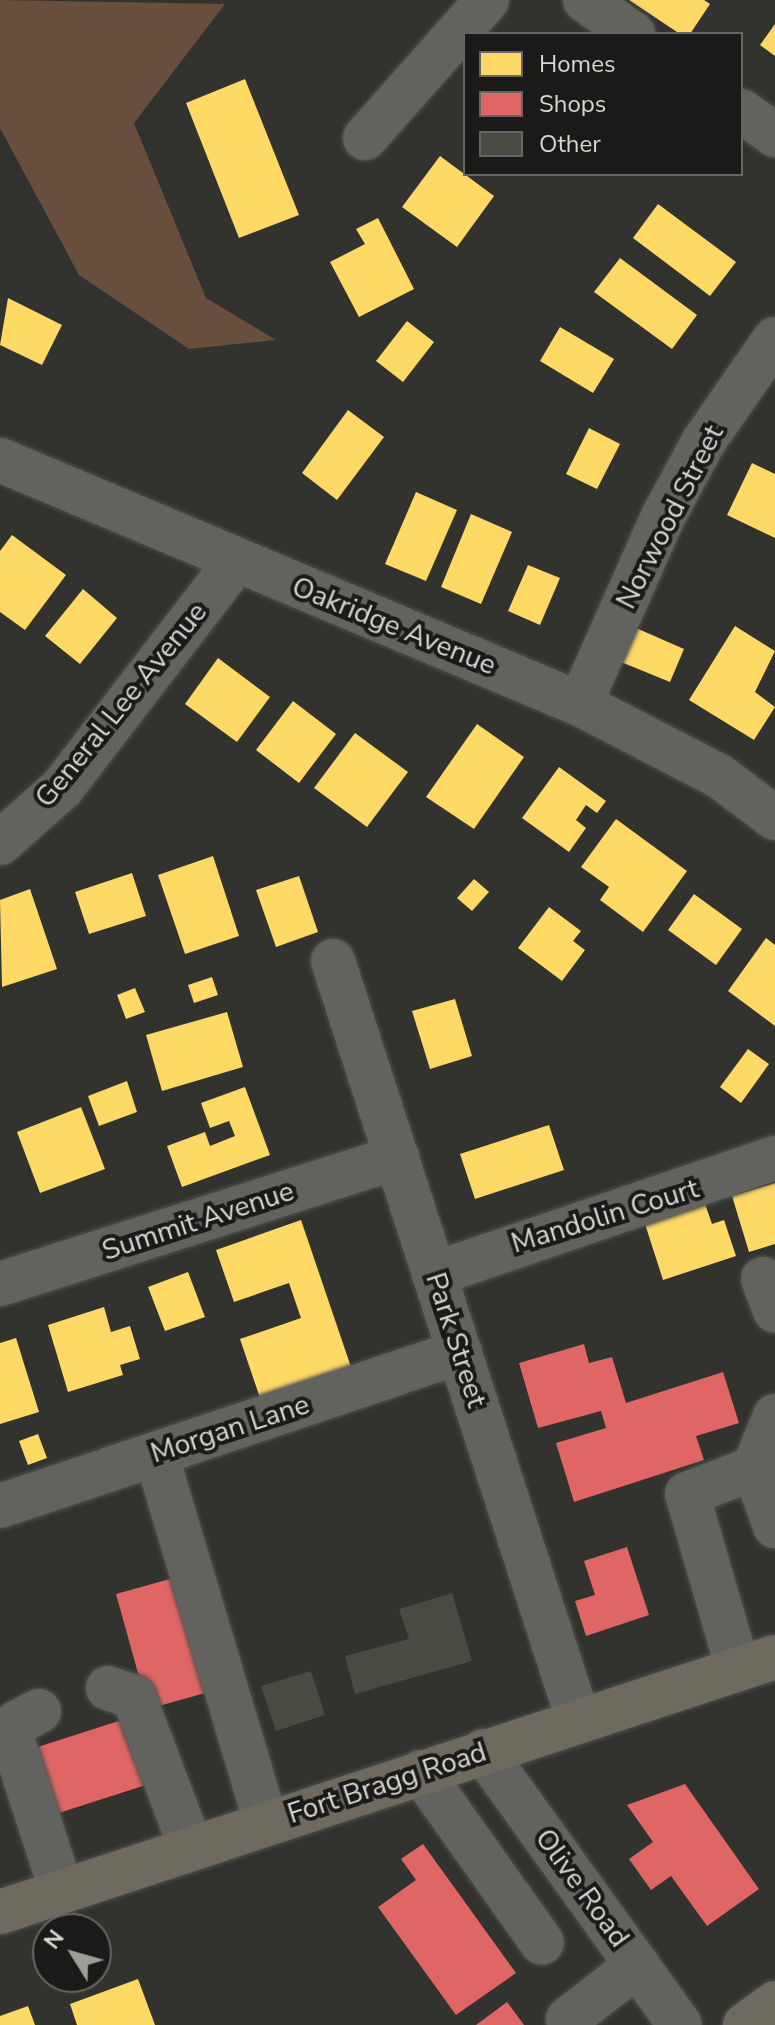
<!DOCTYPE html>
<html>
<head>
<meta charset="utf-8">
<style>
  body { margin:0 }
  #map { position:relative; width:775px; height:2025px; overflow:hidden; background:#32322e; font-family:"Nunito Sans",sans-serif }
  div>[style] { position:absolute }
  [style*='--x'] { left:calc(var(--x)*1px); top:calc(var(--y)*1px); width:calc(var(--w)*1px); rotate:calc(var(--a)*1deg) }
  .green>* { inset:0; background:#684f3d }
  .homes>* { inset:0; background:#ffd966 }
  .shops>* { inset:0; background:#e06666 }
  .building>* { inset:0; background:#494b42 }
  .roads { filter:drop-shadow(0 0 2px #4f4f4c) drop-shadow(0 0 2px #4f4f4c) }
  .minor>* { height:44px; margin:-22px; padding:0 22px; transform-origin:22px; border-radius:22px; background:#62625f }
  .major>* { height:44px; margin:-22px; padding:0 22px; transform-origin:22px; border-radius:22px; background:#6e6a60 }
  span { translate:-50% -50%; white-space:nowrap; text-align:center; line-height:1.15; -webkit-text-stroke:8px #1a1a18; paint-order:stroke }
  .street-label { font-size:28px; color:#d7d6d3 }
  .legend { position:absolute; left:463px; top:32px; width:280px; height:144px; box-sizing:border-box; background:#1a1a18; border:2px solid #666563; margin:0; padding:10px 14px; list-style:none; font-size:24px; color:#d7d6d3 }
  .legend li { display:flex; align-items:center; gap:16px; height:40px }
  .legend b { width:40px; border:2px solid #666563 }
  .north { position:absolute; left:32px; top:1913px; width:80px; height:80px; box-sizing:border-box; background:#1a1a18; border:2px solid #666563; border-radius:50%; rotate:307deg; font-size:22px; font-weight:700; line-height:32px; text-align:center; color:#d7d6d3 }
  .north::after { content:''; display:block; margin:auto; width:28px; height:36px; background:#9d9d99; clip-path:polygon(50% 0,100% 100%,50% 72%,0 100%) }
</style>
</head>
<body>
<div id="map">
  <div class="green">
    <div style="clip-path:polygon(0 0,225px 4px,134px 123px,206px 298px,276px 340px,189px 349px,79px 275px,0 128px)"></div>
  </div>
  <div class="homes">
    <div style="clip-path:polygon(629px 0,704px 0,710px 4px,690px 34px,680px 34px)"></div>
    <div style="clip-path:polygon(775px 24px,775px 56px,760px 45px)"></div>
    <div style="clip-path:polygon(245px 79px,299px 215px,239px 238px,186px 103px)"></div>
    <div style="clip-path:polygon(440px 156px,494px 196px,457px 247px,402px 207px)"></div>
    <div style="clip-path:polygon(658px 204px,736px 262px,710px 296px,633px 238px)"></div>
    <div style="clip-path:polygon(378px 218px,414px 289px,359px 317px,330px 262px,365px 244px,356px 229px)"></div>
    <div style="clip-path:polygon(620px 258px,697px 315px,672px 349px,594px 292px)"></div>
    <div style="clip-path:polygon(8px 298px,62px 325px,42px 365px,0 345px)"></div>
    <div style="clip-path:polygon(407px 321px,434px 342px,403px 382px,376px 361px)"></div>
    <div style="clip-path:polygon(560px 327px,614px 359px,593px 393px,540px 361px)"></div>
    <div style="clip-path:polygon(348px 410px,384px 437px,337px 500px,302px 473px)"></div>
    <div style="clip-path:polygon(589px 428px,620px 444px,597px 489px,566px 474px)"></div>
    <div style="clip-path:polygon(752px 463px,775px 474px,775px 538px,727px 515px)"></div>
    <div style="clip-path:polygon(416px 492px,457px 510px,426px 581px,385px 564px)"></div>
    <div style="clip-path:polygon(471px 514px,512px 532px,481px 604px,441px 587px)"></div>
    <div style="clip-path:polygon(12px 535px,66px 575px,25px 630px,0 612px,0 551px)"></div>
    <div style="clip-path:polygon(528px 565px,560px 578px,540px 625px,508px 611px)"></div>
    <div style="clip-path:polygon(83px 589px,117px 618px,80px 664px,45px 636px)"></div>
    <div style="clip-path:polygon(735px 626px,775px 651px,755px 692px,775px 707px,754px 740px,689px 700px)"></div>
    <div style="clip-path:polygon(636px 628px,684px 649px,670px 682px,621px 662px)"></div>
    <div style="clip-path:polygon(218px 658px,270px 697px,237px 742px,185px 704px)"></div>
    <div style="clip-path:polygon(293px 701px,336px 734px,299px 783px,256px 750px)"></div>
    <div style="clip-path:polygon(477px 724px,524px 757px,474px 829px,426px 797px)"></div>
    <div style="clip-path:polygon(355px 733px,408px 772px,367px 827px,314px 788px)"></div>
    <div style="clip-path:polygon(559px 767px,606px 801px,597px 813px,586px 805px,576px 820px,586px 828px,569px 852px,522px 818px)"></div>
    <div style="clip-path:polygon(616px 819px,687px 871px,643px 932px,600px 900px,609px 887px,581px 867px)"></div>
    <div style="clip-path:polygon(213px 856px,239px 936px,185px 954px,158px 875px)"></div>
    <div style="clip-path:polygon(132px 873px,146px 916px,89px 934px,75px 892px)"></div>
    <div style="clip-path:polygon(299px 876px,318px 932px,276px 947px,256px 890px)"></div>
    <div style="clip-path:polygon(474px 879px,489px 892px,472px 911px,457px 898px)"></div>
    <div style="clip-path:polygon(30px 889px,57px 969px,2px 987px,0 900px)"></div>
    <div style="clip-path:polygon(694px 894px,742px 929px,716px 965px,668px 930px)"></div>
    <div style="clip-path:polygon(549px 907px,581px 931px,573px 941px,585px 950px,562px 981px,518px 948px)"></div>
    <div style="clip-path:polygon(766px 938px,775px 945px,775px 1026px,728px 991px)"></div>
    <div style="clip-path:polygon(212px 977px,218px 995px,194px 1003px,188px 985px)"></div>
    <div style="clip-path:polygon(135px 988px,145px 1012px,126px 1019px,117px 995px)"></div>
    <div style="clip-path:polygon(455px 999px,472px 1056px,430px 1069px,412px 1011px)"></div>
    <div style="clip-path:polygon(227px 1012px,243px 1067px,162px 1091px,146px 1035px)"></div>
    <div style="clip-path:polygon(748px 1049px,769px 1064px,741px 1103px,720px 1087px)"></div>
    <div style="clip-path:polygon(127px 1081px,137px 1112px,99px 1126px,88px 1096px)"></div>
    <div style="clip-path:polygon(245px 1087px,270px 1155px,182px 1187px,167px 1146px,205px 1132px,210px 1146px,235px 1136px,229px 1121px,210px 1128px,201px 1103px)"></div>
    <div style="clip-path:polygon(81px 1107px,105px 1169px,40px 1193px,17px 1132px)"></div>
    <div style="clip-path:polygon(549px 1125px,564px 1170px,475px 1199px,460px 1154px)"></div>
    <div style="clip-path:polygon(775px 1183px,775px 1244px,749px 1252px,732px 1196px)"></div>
    <div style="clip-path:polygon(705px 1204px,712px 1224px,724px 1220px,736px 1256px,663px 1280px,645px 1224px)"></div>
    <div style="clip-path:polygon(301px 1220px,351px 1367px,260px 1398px,240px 1339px,301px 1318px,289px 1283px,234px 1302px,216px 1250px)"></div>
    <div style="clip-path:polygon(188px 1272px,205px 1317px,165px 1331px,148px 1287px)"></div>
    <div style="clip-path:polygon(104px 1307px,111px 1332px,130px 1326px,140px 1359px,120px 1365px,123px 1375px,68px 1392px,48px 1325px)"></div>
    <div style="clip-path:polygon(16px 1338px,39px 1412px,0 1424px,0 1343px)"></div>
    <div style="clip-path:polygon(38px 1434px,47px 1458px,28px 1465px,19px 1441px)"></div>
    <div style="clip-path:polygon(138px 1979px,155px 2025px,77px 2025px,70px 2004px)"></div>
    <div style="clip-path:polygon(28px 2006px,35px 2025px,0 2025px,0 2016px)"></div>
  </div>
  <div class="shops">
    <div style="clip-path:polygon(584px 1344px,589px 1363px,612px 1357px,626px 1403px,723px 1372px,739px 1423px,696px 1436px,704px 1460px,574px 1502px,556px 1443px,606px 1428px,601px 1411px,538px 1428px,519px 1363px)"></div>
    <div style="clip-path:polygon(627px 1547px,649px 1615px,586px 1636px,575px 1601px,595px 1595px,584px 1561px)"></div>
    <div style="clip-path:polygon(177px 1577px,209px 1692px,148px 1709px,116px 1594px)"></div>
    <div style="clip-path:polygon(128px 1718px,149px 1784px,40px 1819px,19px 1753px)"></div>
    <div style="clip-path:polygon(685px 1784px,759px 1889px,707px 1926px,671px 1876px,651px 1890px,629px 1859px,653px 1842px,627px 1805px)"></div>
    <div style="clip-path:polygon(423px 1844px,516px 1973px,456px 2015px,378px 1907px,416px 1880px,401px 1859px)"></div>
    <div style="clip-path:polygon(507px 2002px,524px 2025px,476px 2025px)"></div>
  </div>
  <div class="building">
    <div style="clip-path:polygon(452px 1593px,472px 1661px,355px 1694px,345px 1656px,409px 1639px,399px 1609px)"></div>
    <div style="clip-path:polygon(311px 1671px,325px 1715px,276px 1731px,261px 1686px)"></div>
  </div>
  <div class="roads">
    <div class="minor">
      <div style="--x:585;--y:0;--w:59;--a:35.3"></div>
      <div style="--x:741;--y:111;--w:42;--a:35.2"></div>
      <div style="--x:365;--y:138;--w:184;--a:-48.5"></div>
      <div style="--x:0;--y:460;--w:629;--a:22.82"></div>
      <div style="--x:580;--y:704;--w:157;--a:27.4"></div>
      <div style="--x:719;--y:776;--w:70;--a:36.9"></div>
      <div style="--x:580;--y:704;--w:205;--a:-66.1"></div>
      <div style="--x:663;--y:517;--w:86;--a:-61.7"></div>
      <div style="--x:704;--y:441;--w:124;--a:-55.2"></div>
      <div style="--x:0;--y:843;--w:83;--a:-41.6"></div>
      <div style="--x:62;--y:788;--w:286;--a:-52.5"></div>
      <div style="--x:333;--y:961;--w:797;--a:72.09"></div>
      <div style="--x:434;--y:1274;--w:360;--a:-18.8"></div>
      <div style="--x:763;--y:1279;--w:34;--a:69"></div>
      <div style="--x:0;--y:1284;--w:417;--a:-17.7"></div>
      <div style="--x:156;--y:1454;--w:385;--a:73.4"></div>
      <div style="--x:754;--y:1468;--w:62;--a:70.1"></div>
      <div style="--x:0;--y:1506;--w:485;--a:-18.5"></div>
      <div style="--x:738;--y:1669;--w:182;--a:-106.2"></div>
      <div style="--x:687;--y:1494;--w:72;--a:-21.2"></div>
      <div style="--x:754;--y:1468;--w:56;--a:-68"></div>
      <div style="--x:108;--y:1688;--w:28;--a:19"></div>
      <div style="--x:134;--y:1697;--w:161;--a:69.3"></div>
      <div style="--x:39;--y:1711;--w:26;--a:152"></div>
      <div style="--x:16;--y:1723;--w:13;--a:113"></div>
      <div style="--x:11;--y:1735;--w:165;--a:72"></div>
      <div style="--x:483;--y:1751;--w:337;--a:54.3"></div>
      <div style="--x:421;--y:1772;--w:209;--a:54.7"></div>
      <div style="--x:568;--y:2019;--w:88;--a:-38"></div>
    </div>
    <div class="major">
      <div style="--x:0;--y:1912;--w:816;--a:-18.21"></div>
      <div style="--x:745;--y:2025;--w:37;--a:-36"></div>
    </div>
  </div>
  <div class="street-label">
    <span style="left:670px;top:517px;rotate:-63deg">Norwood Street</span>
    <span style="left:394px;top:626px;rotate:22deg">Oakridge Avenue</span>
    <span style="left:121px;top:705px;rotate:-51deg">General Lee Avenue</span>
    <span style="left:605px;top:1216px;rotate:-17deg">Mandolin Court</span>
    <span style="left:198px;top:1221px;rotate:-18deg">Summit Avenue</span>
    <span style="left:456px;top:1340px;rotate:72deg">Park Street</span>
    <span style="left:230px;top:1429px;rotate:-18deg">Morgan Lane</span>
    <span style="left:387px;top:1783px;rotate:-18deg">Fort Bragg Road</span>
    <span style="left:582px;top:1888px;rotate:54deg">Olive Road</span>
  </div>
  <ul class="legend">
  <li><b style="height:22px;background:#ffd966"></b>Homes</li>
  <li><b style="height:22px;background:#e06666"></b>Shops</li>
  <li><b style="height:22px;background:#494b42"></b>Other</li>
  </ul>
  <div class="north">N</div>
</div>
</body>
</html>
